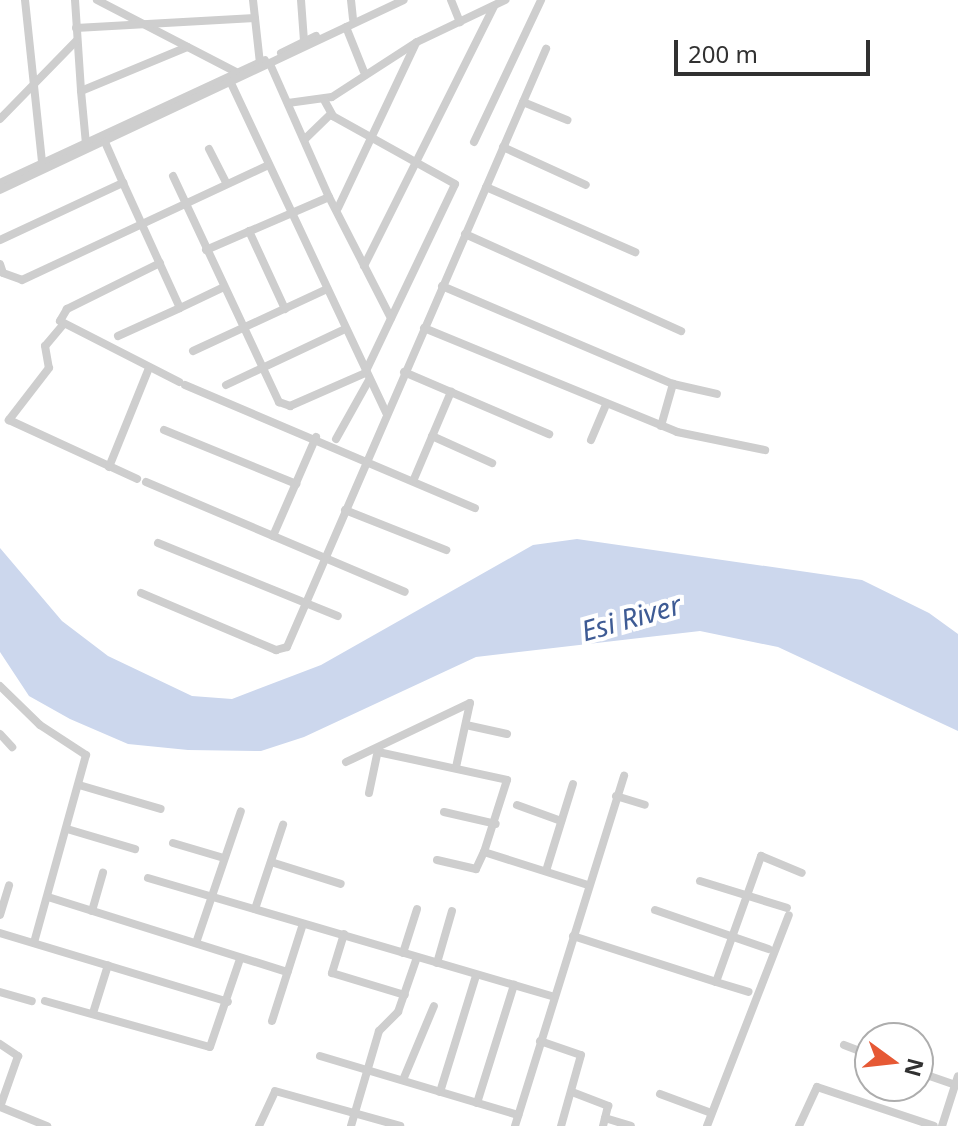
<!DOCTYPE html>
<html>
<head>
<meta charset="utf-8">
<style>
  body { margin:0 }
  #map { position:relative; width:958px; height:1126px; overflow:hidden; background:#fff; font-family:"Noto Sans",sans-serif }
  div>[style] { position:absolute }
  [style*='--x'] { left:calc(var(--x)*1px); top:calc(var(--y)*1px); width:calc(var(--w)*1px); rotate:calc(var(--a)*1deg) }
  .water>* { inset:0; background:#ccd7ed }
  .minor>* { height:8px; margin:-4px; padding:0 4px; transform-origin:4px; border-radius:4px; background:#cecece }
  span { translate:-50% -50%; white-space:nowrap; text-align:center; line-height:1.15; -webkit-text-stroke:8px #fff; paint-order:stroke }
  .water-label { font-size:28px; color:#3e5b94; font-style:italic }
  .north { position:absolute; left:854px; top:1022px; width:80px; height:80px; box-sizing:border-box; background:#fff; border:2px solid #adadad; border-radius:50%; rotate:105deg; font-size:22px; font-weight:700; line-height:32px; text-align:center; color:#313131 }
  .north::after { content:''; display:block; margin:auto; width:28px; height:36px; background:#e65935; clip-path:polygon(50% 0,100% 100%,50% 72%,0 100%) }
  .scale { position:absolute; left:674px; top:40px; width:196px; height:36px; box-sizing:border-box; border:4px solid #313131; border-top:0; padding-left:10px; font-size:24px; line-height:28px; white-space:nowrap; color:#313131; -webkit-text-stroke:6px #fff; paint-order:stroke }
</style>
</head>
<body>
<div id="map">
  <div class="water">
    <div style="clip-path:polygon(577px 539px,862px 580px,929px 613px,958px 634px,958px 731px,778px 647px,700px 631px,476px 657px,304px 737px,261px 751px,188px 750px,128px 744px,70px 719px,29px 696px,0 652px,0 548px,62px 621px,108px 656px,192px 696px,232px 699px,321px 665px,533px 545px)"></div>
  </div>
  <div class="minor">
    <div style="--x:25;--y:0;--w:164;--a:84"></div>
    <div style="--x:75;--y:0;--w:91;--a:86.2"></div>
    <div style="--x:81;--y:91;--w:115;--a:-22.5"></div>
    <div style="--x:97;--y:0;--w:159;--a:27.4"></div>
    <div style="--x:253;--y:0;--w:63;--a:83.7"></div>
    <div style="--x:301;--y:0;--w:41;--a:85.8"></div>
    <div style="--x:351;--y:0;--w:19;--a:84"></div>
    <div style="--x:451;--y:0;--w:24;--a:68"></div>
    <div style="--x:346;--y:27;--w:48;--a:68.2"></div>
    <div style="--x:76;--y:28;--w:179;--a:-3.2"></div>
    <div style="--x:281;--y:53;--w:39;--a:-26"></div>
    <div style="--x:270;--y:64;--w:145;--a:66.1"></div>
    <div style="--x:230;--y:81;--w:367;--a:64.8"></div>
    <div style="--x:81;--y:91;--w:53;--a:84.6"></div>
    <div style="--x:523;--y:102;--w:48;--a:22.2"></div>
    <div style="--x:288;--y:103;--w:44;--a:-7.8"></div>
    <div style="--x:332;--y:97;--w:101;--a:-32.9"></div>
    <div style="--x:417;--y:42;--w:98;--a:-25.5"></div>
    <div style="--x:0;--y:119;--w:109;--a:-45.7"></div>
    <div style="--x:305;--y:139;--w:36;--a:-44"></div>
    <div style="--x:474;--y:142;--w:157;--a:-64.7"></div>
    <div style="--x:503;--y:147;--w:91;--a:24.6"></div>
    <div style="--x:209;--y:149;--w:39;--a:63"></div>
    <div style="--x:173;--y:176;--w:250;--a:64.9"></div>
    <div style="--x:279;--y:402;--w:12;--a:20"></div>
    <div style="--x:290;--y:406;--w:82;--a:-23.7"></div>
    <div style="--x:365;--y:373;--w:209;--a:-64.5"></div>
    <div style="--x:455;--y:184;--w:140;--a:-150.9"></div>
    <div style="--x:333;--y:116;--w:18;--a:-119"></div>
    <div style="--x:0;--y:183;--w:292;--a:-24.9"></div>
    <div style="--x:123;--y:183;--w:137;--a:65.5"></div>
    <div style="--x:180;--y:308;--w:49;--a:-25.5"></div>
    <div style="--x:486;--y:187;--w:163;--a:23.6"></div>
    <div style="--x:0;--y:190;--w:446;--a:-25.2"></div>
    <div style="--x:338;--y:208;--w:183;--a:-64.7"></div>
    <div style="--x:249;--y:231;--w:86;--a:65.2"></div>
    <div style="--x:465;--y:234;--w:237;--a:24.2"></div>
    <div style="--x:0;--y:240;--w:136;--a:-24.9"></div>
    <div style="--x:123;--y:183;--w:45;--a:-113.7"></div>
    <div style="--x:206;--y:250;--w:134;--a:-23.3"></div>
    <div style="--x:329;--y:197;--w:136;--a:62.9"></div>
    <div style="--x:160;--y:263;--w:104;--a:153.7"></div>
    <div style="--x:67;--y:309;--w:14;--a:120"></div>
    <div style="--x:60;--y:321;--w:134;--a:27.1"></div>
    <div style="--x:0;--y:264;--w:9;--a:72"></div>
    <div style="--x:3;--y:273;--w:20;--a:20"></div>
    <div style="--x:22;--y:280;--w:270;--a:-25"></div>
    <div style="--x:364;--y:266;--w:291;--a:-63.4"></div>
    <div style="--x:442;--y:286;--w:251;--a:23"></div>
    <div style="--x:673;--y:384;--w:45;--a:12.8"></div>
    <div style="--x:62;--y:326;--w:26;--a:130"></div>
    <div style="--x:45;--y:346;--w:22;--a:80"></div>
    <div style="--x:49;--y:368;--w:66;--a:127.6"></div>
    <div style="--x:9;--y:420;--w:141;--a:24.7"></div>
    <div style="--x:424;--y:328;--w:274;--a:22.3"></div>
    <div style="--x:677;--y:432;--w:90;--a:11.6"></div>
    <div style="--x:118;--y:336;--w:68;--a:-24.3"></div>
    <div style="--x:193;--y:351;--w:148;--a:-24.8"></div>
    <div style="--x:404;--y:372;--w:158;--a:23.2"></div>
    <div style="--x:185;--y:385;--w:315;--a:23"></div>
    <div style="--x:226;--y:385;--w:132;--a:-25.2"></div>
    <div style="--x:661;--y:426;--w:44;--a:-74.1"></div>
    <div style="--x:164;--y:430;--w:143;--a:22.2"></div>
    <div style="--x:432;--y:436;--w:66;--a:24.2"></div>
    <div style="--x:336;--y:439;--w:68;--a:-60.8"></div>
    <div style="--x:591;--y:440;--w:39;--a:-67"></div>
    <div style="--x:109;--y:467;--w:107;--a:-68"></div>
    <div style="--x:414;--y:479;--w:95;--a:-67"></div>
    <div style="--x:146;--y:482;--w:281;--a:23"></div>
    <div style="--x:345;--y:510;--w:109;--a:21.6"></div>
    <div style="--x:273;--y:536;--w:108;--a:-66.5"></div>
    <div style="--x:158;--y:543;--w:194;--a:22.1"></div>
    <div style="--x:141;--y:593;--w:147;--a:22.9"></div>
    <div style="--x:276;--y:650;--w:11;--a:-15"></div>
    <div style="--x:287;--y:647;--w:652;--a:-66.58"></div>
    <div style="--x:0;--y:686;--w:56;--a:44.3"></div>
    <div style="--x:40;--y:725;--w:55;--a:33.1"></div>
    <div style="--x:86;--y:755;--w:194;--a:105.5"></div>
    <div style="--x:466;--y:725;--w:42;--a:12.4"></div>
    <div style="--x:0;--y:734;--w:18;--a:47"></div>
    <div style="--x:378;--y:752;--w:132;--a:12.2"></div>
    <div style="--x:507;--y:780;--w:76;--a:107.7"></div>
    <div style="--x:484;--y:852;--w:109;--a:17.6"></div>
    <div style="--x:346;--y:762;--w:137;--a:-25.4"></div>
    <div style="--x:470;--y:703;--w:66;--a:102.3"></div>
    <div style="--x:79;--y:785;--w:85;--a:16.3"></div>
    <div style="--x:369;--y:793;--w:44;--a:-78.2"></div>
    <div style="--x:616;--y:796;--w:30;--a:17"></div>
    <div style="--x:517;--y:805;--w:47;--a:20"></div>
    <div style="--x:444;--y:812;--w:53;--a:13"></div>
    <div style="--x:67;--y:829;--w:71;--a:16.4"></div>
    <div style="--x:173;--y:843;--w:53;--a:16.4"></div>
    <div style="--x:437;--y:860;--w:40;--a:13"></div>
    <div style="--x:476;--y:869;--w:19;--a:-65"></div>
    <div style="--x:271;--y:862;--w:73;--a:17.4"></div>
    <div style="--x:546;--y:871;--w:91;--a:-72.8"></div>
    <div style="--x:148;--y:878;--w:423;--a:16.3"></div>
    <div style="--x:700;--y:881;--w:91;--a:17.2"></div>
    <div style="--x:48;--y:897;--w:251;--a:17.4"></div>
    <div style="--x:255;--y:909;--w:89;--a:-71.6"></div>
    <div style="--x:655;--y:910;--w:120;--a:19"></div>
    <div style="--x:92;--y:911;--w:40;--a:-74"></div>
    <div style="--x:0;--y:915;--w:31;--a:-73"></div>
    <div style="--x:0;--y:933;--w:238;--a:16.8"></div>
    <div style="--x:344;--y:934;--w:41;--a:107.1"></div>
    <div style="--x:332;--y:973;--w:76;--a:16.8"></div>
    <div style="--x:573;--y:936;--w:150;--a:17.8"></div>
    <div style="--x:716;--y:982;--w:134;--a:-70.3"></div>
    <div style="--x:761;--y:856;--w:44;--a:22.5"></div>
    <div style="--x:196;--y:943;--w:139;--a:-71.2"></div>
    <div style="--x:403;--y:953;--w:46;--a:-72.3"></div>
    <div style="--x:437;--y:963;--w:54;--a:-73.9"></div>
    <div style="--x:716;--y:982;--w:34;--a:17"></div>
    <div style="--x:0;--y:992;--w:33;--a:16"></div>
    <div style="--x:45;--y:1001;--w:171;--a:15.6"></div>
    <div style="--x:210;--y:1047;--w:93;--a:-71.2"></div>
    <div style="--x:93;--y:1013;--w:50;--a:-72.6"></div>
    <div style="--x:272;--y:1021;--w:102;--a:-72.3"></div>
    <div style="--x:540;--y:1041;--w:43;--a:18.9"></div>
    <div style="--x:581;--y:1055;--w:74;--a:105.7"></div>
    <div style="--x:0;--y:1044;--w:22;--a:34"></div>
    <div style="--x:18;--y:1056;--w:54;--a:109.4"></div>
    <div style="--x:0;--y:1107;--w:51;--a:22"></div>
    <div style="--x:844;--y:1045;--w:28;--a:21"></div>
    <div style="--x:320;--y:1056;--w:207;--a:16.6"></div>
    <div style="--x:918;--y:1072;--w:39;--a:19"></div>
    <div style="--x:403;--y:1080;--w:80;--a:-67.3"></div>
    <div style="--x:440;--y:1092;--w:121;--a:-72.8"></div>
    <div style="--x:572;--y:1092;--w:39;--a:21"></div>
    <div style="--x:608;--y:1106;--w:21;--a:104"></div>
    <div style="--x:660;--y:1094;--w:54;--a:20.4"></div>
    <div style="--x:477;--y:1103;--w:124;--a:-72.6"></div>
    <div style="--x:605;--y:1118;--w:27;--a:17"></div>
    <div style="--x:259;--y:1126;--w:38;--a:-65"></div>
    <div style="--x:275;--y:1091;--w:130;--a:15.6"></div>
    <div style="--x:351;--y:1126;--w:99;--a:-73.6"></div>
    <div style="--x:379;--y:1031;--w:27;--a:-45"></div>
    <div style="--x:398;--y:1012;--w:58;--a:-70.9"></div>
    <div style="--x:515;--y:1126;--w:367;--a:-72.7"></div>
    <div style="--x:707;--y:1126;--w:226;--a:-68.8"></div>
    <div style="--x:799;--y:1126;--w:43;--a:-65.2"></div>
    <div style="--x:817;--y:1087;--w:123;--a:18.4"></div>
    <div style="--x:942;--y:1126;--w:52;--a:-72.3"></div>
  </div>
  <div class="water-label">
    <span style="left:631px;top:617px;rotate:-16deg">Esi River</span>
  </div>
  <div class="north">N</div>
  <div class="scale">200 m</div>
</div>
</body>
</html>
